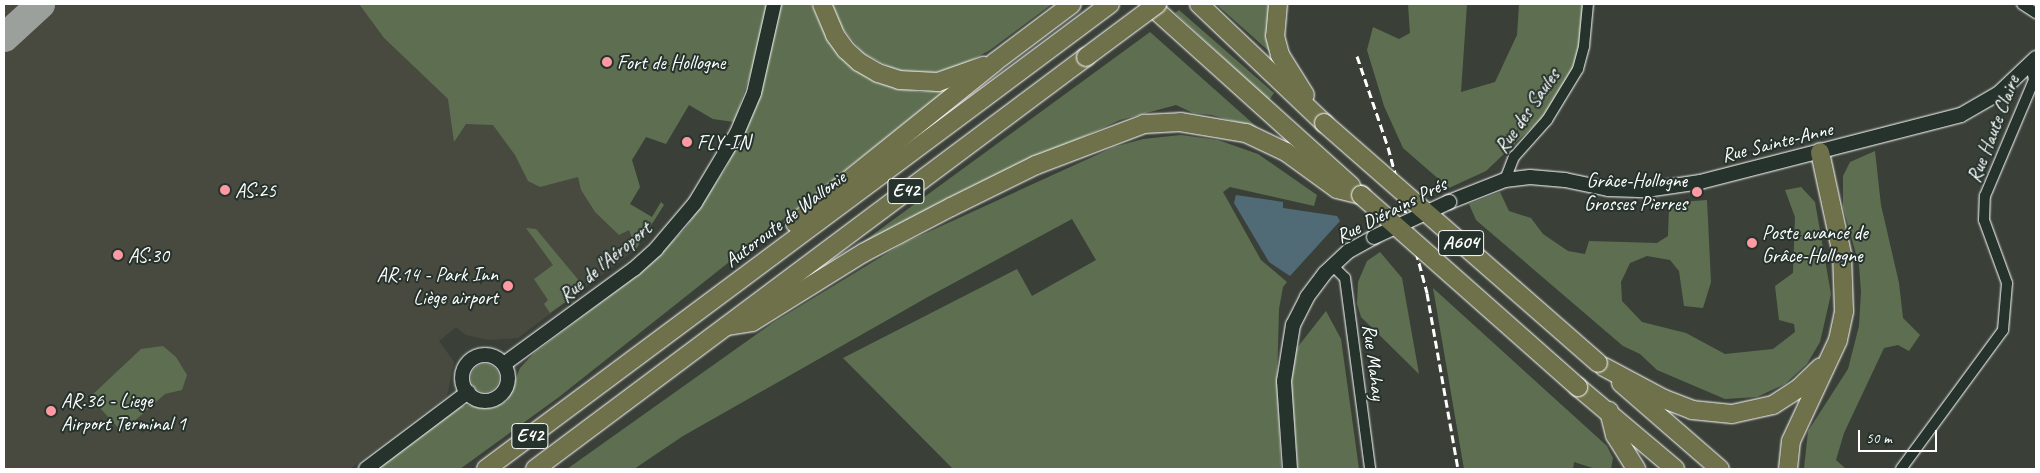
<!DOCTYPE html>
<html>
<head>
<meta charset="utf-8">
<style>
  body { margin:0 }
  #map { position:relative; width:2040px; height:473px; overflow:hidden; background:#3a4038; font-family:Caveat,sans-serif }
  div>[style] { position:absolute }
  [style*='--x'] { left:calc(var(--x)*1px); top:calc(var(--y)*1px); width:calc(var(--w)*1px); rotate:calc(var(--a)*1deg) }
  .built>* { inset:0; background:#484a40 }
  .green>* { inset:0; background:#5e6f51 }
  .round { border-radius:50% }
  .water>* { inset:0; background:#506b75 }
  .taxiway>* { height:29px; margin:-14.5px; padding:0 14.5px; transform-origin:14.5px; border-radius:14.5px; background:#9ca09c }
  .roads { filter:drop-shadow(0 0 1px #fff) drop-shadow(0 0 1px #fff) }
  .street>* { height:10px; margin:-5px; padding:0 5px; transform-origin:5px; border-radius:5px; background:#26332d }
  .secondary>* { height:14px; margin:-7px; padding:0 7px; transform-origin:7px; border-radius:7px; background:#26332d }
  .secondary>.ring { margin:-7px; padding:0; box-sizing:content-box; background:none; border:14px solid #26332d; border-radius:50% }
  .highway>* { height:18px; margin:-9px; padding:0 9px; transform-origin:9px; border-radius:9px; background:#6f714a }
  .rail>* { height:3px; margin-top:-1.5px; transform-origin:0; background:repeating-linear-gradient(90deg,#fff 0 8px,transparent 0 12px) }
  .bridges { filter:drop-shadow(0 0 1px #fff) drop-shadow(0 0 1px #fff) }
  .secondary-bridge>* { height:14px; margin:-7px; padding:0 7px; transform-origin:7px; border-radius:7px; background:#26332d }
  .highway-bridge>* { height:18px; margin:-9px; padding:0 9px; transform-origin:9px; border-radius:9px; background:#6f714a }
  .dots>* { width:14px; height:14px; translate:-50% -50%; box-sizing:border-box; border:2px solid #26332d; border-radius:50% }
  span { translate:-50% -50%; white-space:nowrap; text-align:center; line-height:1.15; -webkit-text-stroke:4px #26332d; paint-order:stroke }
  .shield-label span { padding:1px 4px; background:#26332d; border:1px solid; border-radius:4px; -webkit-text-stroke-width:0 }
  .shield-label { font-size:19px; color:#fff; font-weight:700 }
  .poi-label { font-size:20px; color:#fff }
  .left { translate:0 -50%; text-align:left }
  .right { translate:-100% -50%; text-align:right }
  .street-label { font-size:20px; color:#fff }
  .frame { position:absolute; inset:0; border:5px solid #fff; pointer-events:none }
  .scale { position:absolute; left:1858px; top:430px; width:79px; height:22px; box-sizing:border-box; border:2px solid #fff; border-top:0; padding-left:6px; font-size:15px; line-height:18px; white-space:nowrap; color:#fff; -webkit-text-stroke:4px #26332d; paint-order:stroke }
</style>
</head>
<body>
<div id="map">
  <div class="built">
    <div style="clip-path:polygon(4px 4px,359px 4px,384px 38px,448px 99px,481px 81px,578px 177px,581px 190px,595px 212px,622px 234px,629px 229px,636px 249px,518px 338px,489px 340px,466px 335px,456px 327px,439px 341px,454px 362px,447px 396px,350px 469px,4px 469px)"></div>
  </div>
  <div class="green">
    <div style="clip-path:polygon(359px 4px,767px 4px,755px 61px,734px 122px,713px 119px,689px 105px,666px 144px,646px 137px,632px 160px,640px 187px,630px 204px,652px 217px,661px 202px,664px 205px,636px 249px,629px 230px,619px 235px,595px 212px,581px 190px,578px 177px,540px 187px,528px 181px,515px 155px,493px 125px,466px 124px,454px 142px,448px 99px,384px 38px)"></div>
    <div style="clip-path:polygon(780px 4px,811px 4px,829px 42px,841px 58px,877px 83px,920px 92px,946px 90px,559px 397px,460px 469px,376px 469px,455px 408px,467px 405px,493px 408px,507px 401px,520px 368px,534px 353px,640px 273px,685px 229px,726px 168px,758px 99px)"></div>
    <div style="clip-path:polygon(831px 4px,1052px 4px,990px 50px,964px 64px,933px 73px,914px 73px,897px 71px,863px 53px,838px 23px)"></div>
    <div style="clip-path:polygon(1216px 4px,1269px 4px,1271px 53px)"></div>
    <div style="clip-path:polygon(1408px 4px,1467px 4px,1461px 92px,1495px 82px,1517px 35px,1519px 4px,1585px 4px,1576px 66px,1545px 115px,1486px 171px,1449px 188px,1403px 148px,1384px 106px,1367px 50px,1373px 27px,1399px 39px,1410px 33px)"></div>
    <div style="clip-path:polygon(1179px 10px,1274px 93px,1269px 100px,1175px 13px)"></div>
    <div style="clip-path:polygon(1150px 32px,1258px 128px,1212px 115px,1193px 113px,1176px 105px,1120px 120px,959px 193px,845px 255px)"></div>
    <div style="clip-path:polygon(1181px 135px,1218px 140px,1258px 154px,1317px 195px,1314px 206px,1230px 187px,1223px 192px,1261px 260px,1287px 282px,1283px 287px,1279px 309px,1277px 381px,1281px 469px,953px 469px,843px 358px,1017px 269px,1032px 296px,1096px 260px,1072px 219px,926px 298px,683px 436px,634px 469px,567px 469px,774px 322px,904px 243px,1114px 147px,1143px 139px)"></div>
    <div style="clip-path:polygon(1875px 151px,1881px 205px,1899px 283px,1903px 318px,1920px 335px,1909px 351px,1898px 345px,1884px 348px,1844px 433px,1836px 460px,1846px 469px,1804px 469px,1808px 431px,1848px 369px,1859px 326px,1861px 292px,1859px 265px,1843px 207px,1843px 176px,1850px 162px)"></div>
    <div style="clip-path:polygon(1801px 187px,1815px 202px,1831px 294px,1820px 342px,1807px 364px,1785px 384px,1757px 397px,1725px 399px,1657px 370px,1640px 354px,1623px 346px,1476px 220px,1469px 204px,1500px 192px,1509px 211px,1531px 218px,1543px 234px,1568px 251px,1585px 254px,1589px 241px,1657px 243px,1668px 236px,1669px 207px,1681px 202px,1707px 200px,1711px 282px,1703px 308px,1684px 306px,1679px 271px,1670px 260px,1647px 256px,1630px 263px,1621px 282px,1622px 301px,1642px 322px,1686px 333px,1725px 354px,1773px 349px,1795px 332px,1794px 324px,1779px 320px,1775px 286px,1793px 273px,1795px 217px,1785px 190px)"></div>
    <div style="clip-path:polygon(526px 228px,536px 229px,581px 283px,582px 290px,550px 313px,544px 304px,548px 300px,534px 279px,553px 265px)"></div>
    <div style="clip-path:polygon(1380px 252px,1402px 278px,1419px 374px,1361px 317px,1357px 304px,1358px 282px,1367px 261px)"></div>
    <div style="clip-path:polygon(1433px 288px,1607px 446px,1613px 458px,1611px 469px,1596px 469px,1574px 462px,1573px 469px,1464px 469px)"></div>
    <div style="clip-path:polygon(1326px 311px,1341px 339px,1359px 469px,1298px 469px,1289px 358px)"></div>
    <div style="clip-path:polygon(163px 346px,176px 357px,187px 375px,182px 390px,165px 394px,122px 432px,90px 397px,141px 349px)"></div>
    <div class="round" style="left:471px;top:364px;width:28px;height:28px"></div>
  </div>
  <div class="water">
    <div style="clip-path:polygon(1236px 195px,1283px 202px,1283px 208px,1337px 216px,1340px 221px,1290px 276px,1269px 262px,1234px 203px)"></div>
  </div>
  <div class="taxiway">
    <div style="--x:4;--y:37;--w:49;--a:-42.5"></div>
  </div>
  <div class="roads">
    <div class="street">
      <div style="--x:2022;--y:4;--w:17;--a:33"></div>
      <div style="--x:1505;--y:180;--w:25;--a:-69"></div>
      <div style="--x:1514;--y:157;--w:50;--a:-48.3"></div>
      <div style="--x:1547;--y:120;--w:60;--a:-58.7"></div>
      <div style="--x:1578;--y:69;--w:24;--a:-75"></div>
      <div style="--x:1584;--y:46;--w:42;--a:-84.6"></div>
      <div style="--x:1332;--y:265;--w:18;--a:45"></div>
      <div style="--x:1345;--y:278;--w:193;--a:82.5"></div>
      <div style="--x:1901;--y:469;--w:172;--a:-53.7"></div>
      <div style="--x:2003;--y:330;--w:47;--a:-85.1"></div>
      <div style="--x:2007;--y:283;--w:67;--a:-110.1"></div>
      <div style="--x:1984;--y:220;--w:24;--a:-88"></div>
      <div style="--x:1985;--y:196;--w:126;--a:-67.1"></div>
      <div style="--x:2034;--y:80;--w:15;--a:-101"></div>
    </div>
    <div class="secondary">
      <div style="--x:1449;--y:202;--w:60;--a:-21.4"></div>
      <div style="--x:1505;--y:180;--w:25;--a:-7"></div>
      <div style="--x:1530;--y:177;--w:35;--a:5"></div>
      <div style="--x:1565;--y:180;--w:44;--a:11.8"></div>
      <div style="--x:1608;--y:189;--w:38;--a:2"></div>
      <div style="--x:1646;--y:190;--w:55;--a:-8.4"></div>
      <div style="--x:1700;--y:182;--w:269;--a:-14.4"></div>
      <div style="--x:1961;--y:115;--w:44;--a:-30.1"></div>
      <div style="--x:1999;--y:93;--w:51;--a:-43.4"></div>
      <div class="ring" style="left:462px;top:355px;width:32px;height:32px"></div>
      <div style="--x:504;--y:364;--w:161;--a:-36.2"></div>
      <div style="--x:634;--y:269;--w:30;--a:-42"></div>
      <div style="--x:656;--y:249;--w:60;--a:-49.7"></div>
      <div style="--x:695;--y:203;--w:82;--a:-59"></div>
      <div style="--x:737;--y:133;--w:43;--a:-67"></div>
      <div style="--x:754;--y:93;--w:91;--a:-77.3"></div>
      <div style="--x:366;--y:469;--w:128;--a:-37"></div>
      <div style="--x:1290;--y:469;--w:88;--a:-93.9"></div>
      <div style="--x:1284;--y:381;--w:57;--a:-80.9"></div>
      <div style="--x:1293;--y:325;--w:31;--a:-63"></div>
      <div style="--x:1307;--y:297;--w:30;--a:-53"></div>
      <div style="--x:1325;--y:273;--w:33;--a:-43"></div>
      <div style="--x:1349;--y:251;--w:29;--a:-29"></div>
    </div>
    <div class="highway">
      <div style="--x:822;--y:4;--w:34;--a:67"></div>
      <div style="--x:835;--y:35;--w:19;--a:54"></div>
      <div style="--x:846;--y:50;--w:18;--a:43"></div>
      <div style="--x:859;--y:62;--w:22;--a:30"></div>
      <div style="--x:878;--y:73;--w:22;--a:18"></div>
      <div style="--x:899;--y:80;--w:39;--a:3"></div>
      <div style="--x:938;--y:82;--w:48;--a:-19.6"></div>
      <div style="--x:1149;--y:4;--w:272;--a:42"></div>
      <div style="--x:1199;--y:4;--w:173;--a:43.6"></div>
      <div style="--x:1278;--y:4;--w:32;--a:95"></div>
      <div style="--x:1275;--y:36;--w:20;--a:75"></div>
      <div style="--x:1280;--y:55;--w:47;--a:58"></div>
      <div style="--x:795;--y:223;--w:257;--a:-38.8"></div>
      <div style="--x:995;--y:62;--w:96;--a:-37"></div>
      <div style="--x:727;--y:326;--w:25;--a:-9"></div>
      <div style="--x:752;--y:322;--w:131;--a:-31.9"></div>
      <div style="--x:863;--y:253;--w:99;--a:-27.6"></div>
      <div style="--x:951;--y:207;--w:95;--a:-26.3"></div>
      <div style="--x:1036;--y:165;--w:116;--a:-20.8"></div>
      <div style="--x:1144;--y:124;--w:36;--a:-3"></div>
      <div style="--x:1180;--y:122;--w:67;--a:9.5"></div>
      <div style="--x:1246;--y:133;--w:44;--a:25.4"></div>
      <div style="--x:1286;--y:152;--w:63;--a:36"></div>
      <div style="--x:1337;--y:189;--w:25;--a:14"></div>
      <div style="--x:1604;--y:367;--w:68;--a:28.1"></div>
      <div style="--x:1664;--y:399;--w:30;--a:21"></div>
      <div style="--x:1692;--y:410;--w:40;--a:5.7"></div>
      <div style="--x:1732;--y:414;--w:42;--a:-12.4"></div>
      <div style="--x:1773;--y:405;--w:31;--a:-33"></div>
      <div style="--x:1799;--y:388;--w:30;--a:-44"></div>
      <div style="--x:1621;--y:383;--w:131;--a:41"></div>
      <div style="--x:1578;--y:387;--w:127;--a:40.2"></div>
      <div style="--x:1609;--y:411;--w:25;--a:76"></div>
      <div style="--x:1615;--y:435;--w:40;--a:58"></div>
      <div style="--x:486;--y:469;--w:778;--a:-36.69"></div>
      <div style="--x:535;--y:469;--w:688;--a:-36.79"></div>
      <div style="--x:1788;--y:469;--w:28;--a:-84"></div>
      <div style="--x:1791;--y:441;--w:111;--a:-65"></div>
      <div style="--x:1838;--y:340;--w:30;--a:-78"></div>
      <div style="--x:1844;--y:311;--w:57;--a:-92"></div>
      <div style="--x:1842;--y:254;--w:104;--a:-102.2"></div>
    </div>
  </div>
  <div class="rail">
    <div style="--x:1357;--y:56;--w:96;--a:71.2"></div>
    <div style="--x:1388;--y:147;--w:151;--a:75"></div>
    <div style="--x:1427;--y:293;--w:179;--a:80"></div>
  </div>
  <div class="bridges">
    <div class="secondary-bridge">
      <div style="--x:1374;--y:237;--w:83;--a:-25"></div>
    </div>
    <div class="highway-bridge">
      <div style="--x:1086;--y:57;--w:89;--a:-36.7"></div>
      <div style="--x:1324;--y:123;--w:364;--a:41.2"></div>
      <div style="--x:1361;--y:195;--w:290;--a:41.5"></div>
    </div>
  </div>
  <div class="dots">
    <div style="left:607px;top:62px;background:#ff9aa2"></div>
    <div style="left:687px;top:142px;background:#ff9aa2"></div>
    <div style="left:225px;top:190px;background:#ff9aa2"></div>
    <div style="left:1697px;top:192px;background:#ff9aa2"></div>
    <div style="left:1752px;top:243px;background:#ff9aa2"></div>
    <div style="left:118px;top:255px;background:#ff9aa2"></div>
    <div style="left:508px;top:286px;background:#ff9aa2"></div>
    <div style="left:51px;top:411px;background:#ff9aa2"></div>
  </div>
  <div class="shield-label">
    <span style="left:906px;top:191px">E42</span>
    <span style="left:1461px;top:243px">A604</span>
    <span style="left:530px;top:436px">E42</span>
  </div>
  <div class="poi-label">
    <span class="left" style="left:617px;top:62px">Fort de Hollogne</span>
    <span class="left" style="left:697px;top:142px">FLY-IN</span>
    <span class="right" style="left:1687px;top:192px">Grâce-Hollogne<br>Grosses Pierres</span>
    <span class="left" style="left:235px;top:190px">AS.25</span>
    <span class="left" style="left:1762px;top:244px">Poste avancé de<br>Grâce-Hollogne</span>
    <span class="left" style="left:128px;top:255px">AS.30</span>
    <span class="right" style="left:498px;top:286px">AR.14 - Park Inn<br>Liège airport</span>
    <span class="left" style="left:61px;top:412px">AR.36 - Liege<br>Airport Terminal 1</span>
  </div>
  <div class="street-label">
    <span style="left:1527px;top:111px;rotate:-55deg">Rue des Saules</span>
    <span style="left:1993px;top:129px;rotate:-69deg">Rue Haute Claire</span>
    <span style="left:1777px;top:142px;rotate:-14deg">Rue Sainte-Anne</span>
    <span style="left:1391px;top:210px;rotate:-27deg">Rue Diérains Prés</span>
    <span style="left:785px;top:219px;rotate:-37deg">Autoroute de Wallonie</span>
    <span style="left:605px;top:262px;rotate:-40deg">Rue de l'Aéroport</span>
    <span style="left:1374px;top:362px;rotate:83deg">Rue Mahay</span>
  </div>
  <div class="frame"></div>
  <div class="scale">50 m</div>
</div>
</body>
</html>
